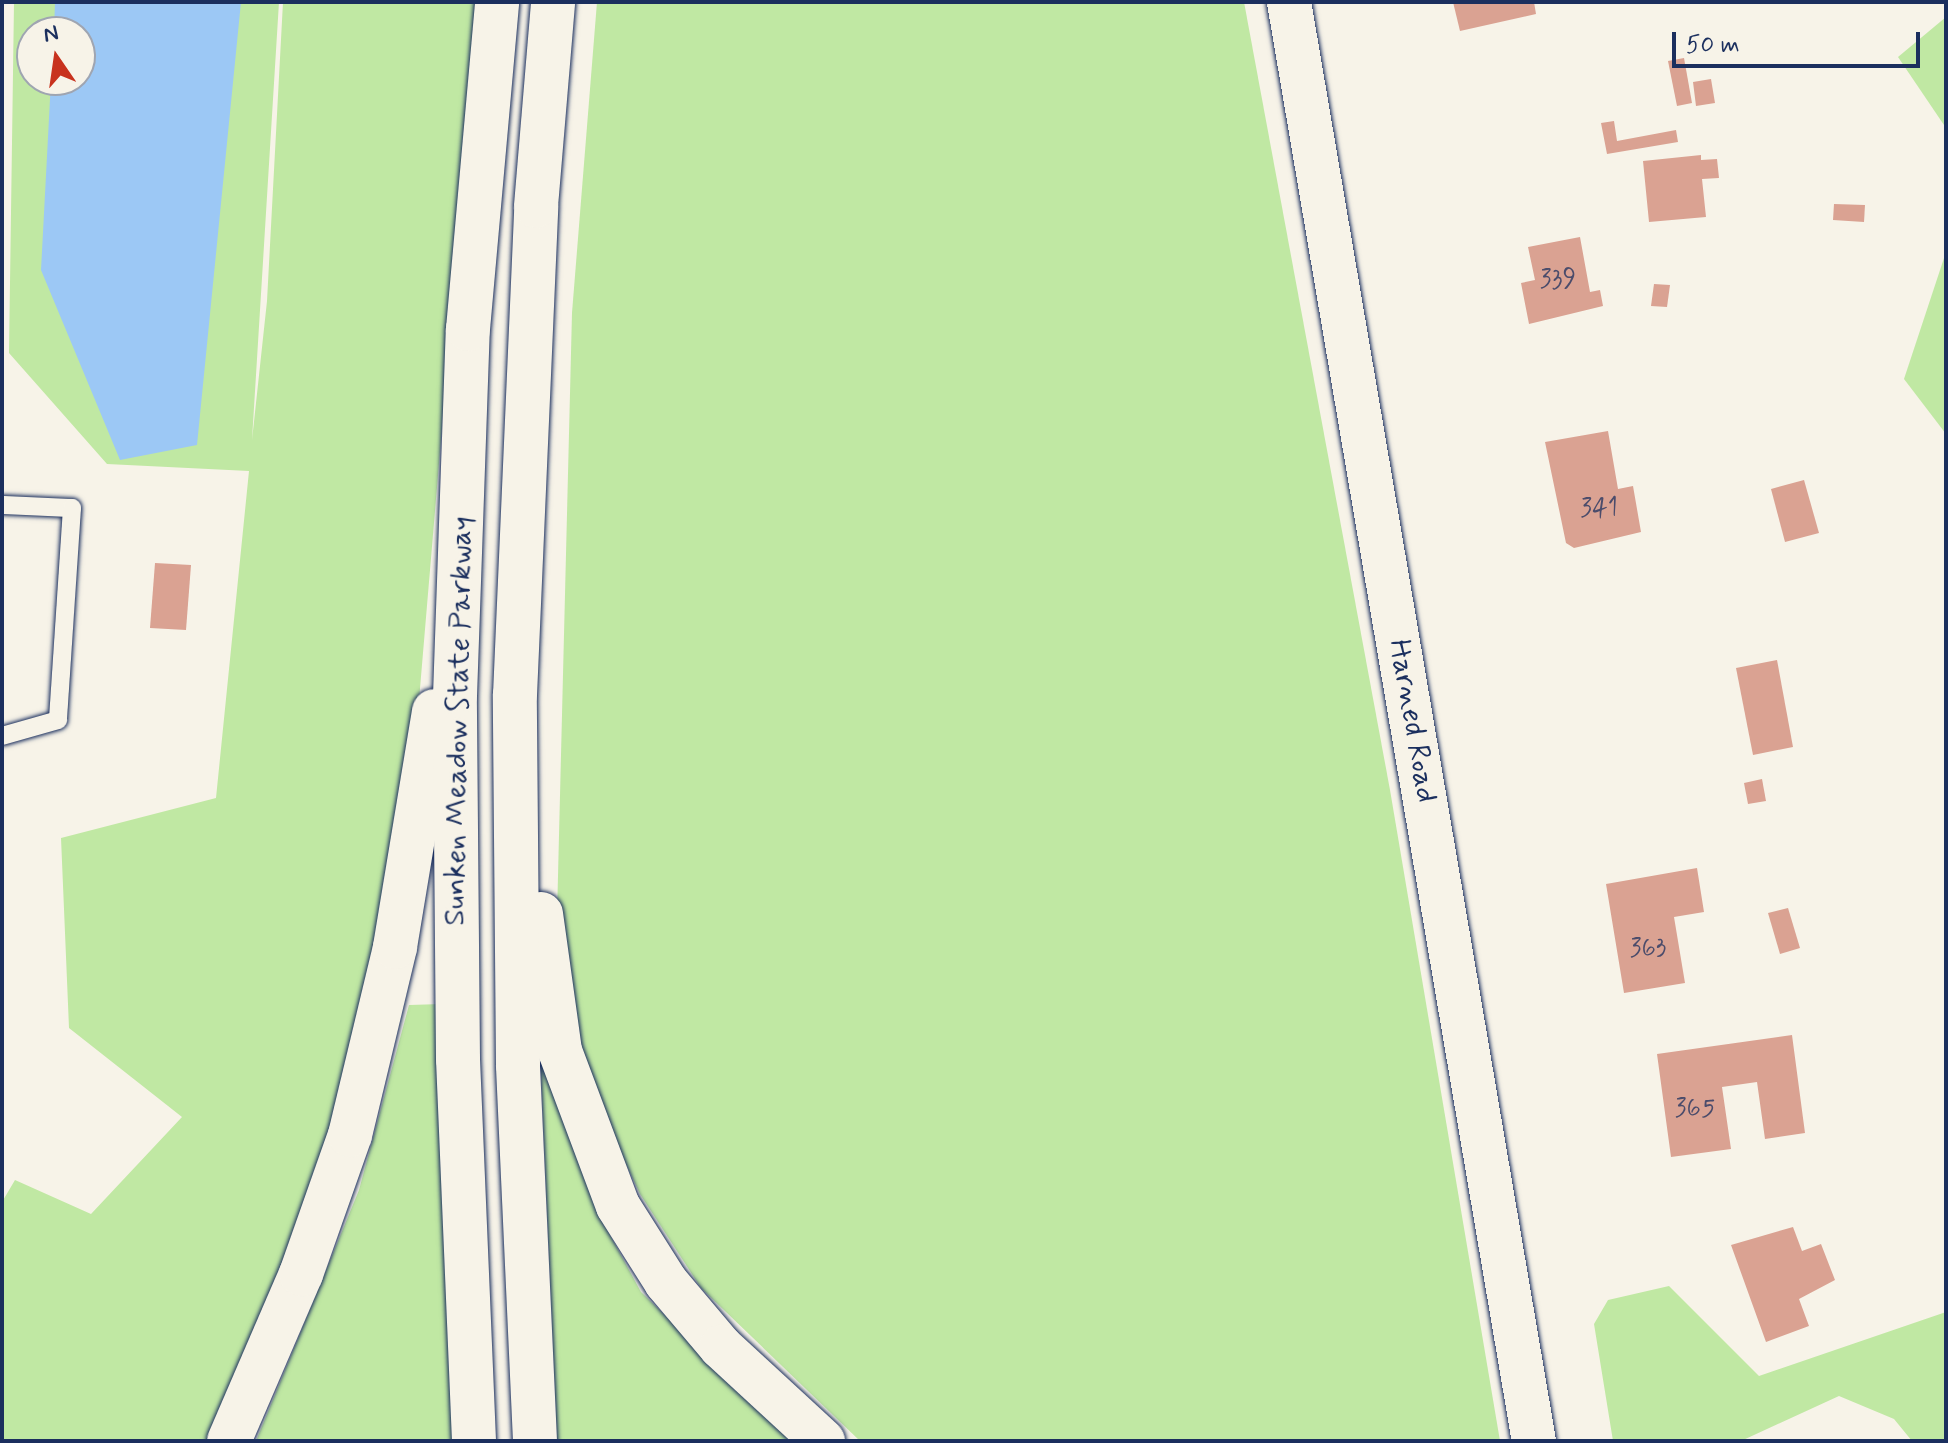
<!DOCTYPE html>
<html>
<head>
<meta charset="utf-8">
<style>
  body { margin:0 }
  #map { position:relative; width:1948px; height:1443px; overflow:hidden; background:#f7f3e8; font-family:Mynerve,sans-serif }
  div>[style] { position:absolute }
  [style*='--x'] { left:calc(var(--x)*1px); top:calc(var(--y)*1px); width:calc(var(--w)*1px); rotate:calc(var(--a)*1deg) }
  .green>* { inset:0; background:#c0e8a3 }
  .water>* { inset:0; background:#9cc8f5 }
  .building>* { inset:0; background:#daa292 }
  .roads { filter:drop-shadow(0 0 2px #1b2f5e) drop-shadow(0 0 2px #1b2f5e) }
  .lane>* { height:18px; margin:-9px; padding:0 9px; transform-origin:9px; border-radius:9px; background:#f7f3e8 }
  .secondary>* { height:44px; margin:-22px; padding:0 22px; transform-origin:22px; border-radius:22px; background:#f7f3e8 }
  .highway>* { height:44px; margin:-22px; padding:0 22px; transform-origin:22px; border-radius:22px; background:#f7f3e8 }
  span { translate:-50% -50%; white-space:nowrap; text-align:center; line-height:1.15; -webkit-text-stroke:6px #f7f3e8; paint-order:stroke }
  .number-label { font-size:26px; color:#4b4c6b }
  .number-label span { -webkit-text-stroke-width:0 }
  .street-label { font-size:30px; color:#1b2f5e }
  .frame { position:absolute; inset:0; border:4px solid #1b2f5e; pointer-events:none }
  .north { position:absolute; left:16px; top:16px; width:80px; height:80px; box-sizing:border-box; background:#f7f3e8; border:2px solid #9fa5b1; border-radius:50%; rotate:347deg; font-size:22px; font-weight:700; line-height:32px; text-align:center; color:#1b2f5e }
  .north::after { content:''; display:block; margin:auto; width:28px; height:36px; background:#c8321e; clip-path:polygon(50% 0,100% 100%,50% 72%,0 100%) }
  .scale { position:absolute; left:1672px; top:32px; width:248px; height:36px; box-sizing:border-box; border:4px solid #1b2f5e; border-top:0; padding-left:10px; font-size:24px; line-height:28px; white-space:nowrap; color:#1b2f5e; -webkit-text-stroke:6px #f7f3e8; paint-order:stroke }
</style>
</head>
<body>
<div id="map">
  <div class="green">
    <div style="clip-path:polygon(evenodd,14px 2px,279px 2px,252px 440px,267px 301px,283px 2px,478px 2px,417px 724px,381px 939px,307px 1214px,206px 1441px,2px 1441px,2px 1202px,15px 1180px,91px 1214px,182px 1117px,69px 1028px,61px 838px,216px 798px,249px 471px,107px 464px,9px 353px,14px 2px,32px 32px,80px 32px,80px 80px,32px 80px,32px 32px)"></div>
    <div style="clip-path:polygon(597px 2px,1244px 2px,1390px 790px,1500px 1441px,860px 1441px,701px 1288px,640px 1194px,589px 1085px,557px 916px,572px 313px)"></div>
    <div style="clip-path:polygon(1946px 17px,1946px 128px,1898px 57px)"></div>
    <div style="clip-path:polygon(1946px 252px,1946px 434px,1904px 379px)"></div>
    <div style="clip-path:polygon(442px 1004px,457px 1441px,256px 1441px,359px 1190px,409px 1005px)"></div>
    <div style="clip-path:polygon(540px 1050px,597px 1211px,641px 1292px,795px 1441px,557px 1441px)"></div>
    <div style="clip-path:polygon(1669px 1286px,1759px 1376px,1946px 1312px,1946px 1441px,1912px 1441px,1894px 1419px,1839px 1396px,1741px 1441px,1613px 1441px,1594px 1324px,1608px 1300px)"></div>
  </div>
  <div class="water">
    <div style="clip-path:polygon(55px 2px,241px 2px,197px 445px,120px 460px,41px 270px,51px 80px,80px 80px,80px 32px,54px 32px)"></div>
  </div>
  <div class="building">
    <div style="clip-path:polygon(1453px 2px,1534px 2px,1536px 14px,1460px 31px)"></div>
    <div style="clip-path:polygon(1684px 58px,1692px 103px,1677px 106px,1668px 61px)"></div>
    <div style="clip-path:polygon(1711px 79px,1715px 103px,1696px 106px,1693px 82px)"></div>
    <div style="clip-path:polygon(1614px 121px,1617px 141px,1676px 130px,1678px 142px,1607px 154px,1601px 123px)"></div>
    <div style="clip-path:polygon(1701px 155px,1701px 160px,1717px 159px,1719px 178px,1702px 179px,1706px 217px,1649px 222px,1643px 161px)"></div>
    <div style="clip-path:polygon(1834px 204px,1865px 205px,1864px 222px,1833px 220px)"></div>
    <div style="clip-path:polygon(1580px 237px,1590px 292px,1600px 290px,1603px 306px,1529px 324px,1521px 283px,1535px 280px,1528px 247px)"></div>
    <div style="clip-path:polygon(1654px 284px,1670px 285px,1667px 307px,1651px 306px)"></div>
    <div style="clip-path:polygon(1608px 431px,1618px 489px,1633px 486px,1641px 532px,1574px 548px,1566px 543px,1545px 442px)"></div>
    <div style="clip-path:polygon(1804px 480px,1819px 533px,1785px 542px,1771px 489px)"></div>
    <div style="clip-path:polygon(155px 563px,191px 565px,186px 630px,150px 628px)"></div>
    <div style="clip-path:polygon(1777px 660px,1793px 747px,1753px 755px,1736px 668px)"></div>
    <div style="clip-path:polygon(1762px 779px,1766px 801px,1748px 804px,1744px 783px)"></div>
    <div style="clip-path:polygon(1697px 868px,1704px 912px,1674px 917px,1685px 983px,1624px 993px,1606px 884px)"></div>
    <div style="clip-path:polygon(1788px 908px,1800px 948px,1780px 954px,1768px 913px)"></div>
    <div style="clip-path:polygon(1792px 1035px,1805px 1133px,1765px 1139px,1757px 1082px,1722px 1087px,1731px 1149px,1671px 1157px,1657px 1054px)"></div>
    <div style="clip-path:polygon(1793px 1227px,1802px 1251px,1821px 1244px,1835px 1280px,1799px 1299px,1809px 1326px,1766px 1342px,1731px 1245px)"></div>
  </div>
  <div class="roads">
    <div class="lane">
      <div style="--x:2;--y:505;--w:70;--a:2.5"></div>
      <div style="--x:72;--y:508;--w:212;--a:93.8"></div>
      <div style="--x:58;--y:720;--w:58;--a:164.1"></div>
    </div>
    <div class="secondary">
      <div style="--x:1289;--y:2;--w:1460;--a:80.34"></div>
    </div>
    <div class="highway">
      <div style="--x:541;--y:914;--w:138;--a:82.1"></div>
      <div style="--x:560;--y:1051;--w:165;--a:69.5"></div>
      <div style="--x:618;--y:1206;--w:90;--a:57.7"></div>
      <div style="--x:666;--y:1282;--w:85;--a:49.8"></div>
      <div style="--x:721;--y:1347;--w:139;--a:42.7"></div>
      <div style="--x:229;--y:1441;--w:182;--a:-66.7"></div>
      <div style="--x:301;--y:1274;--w:147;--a:-70.6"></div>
      <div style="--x:350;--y:1135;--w:193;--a:-76.5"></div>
      <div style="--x:395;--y:947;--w:239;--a:-80.6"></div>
      <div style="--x:474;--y:1441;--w:382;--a:-92.4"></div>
      <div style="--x:458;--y:1059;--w:363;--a:-90.5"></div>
      <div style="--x:455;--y:696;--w:367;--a:-88"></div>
      <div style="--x:468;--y:329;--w:328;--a:-84.9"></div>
      <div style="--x:535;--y:1441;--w:376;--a:-92.6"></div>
      <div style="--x:518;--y:1065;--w:370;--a:-90.5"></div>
      <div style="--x:515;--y:695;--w:489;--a:-87.5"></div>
      <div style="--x:536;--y:206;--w:205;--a:-85.2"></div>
    </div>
  </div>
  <div class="number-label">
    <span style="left:1558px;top:281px">339</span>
    <span style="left:1599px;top:510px">341</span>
    <span style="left:1648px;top:950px">363</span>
    <span style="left:1695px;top:1110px">365</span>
  </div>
  <div class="street-label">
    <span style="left:459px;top:721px;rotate:-89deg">Sunken Meadow State Parkway</span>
    <span style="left:1412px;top:721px;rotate:80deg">Harned Road</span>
  </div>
  <div class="frame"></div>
  <div class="north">N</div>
  <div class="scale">50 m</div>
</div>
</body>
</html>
